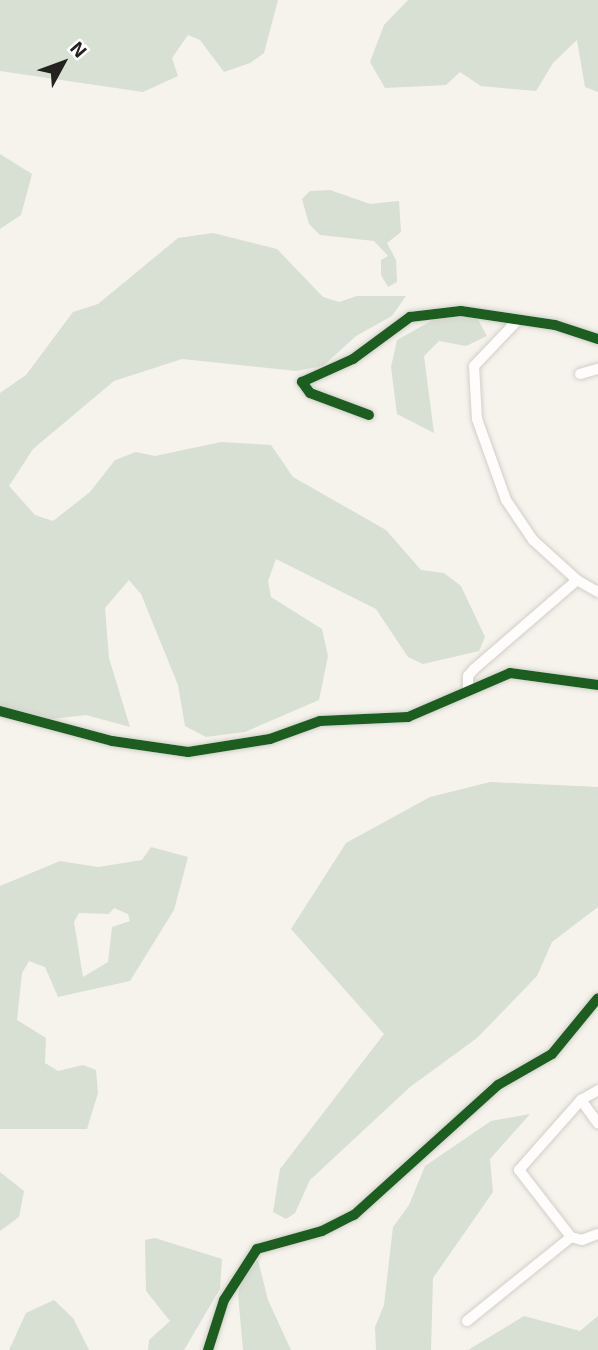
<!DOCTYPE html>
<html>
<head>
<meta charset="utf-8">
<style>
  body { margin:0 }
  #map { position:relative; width:598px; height:1350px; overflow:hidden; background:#f6f3ec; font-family:"Exo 2",sans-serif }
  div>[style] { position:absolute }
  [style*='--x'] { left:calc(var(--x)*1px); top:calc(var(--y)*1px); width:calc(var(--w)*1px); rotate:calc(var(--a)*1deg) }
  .green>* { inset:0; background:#d8dfd3 }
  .roads { filter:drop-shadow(0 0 2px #d1cfc9) drop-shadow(0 0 2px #d1cfc9) }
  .minor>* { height:10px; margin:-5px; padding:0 5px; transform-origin:5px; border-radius:5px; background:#fefdfc }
  .cycleway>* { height:10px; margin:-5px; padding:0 5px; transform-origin:5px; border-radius:5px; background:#1b5e20 }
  span { translate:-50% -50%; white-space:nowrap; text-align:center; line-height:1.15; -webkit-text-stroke:5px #fff; paint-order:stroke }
  .north { position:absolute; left:28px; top:28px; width:70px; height:70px; -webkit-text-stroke:5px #fff; paint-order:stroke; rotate:49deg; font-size:19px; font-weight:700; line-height:28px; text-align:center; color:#23221e }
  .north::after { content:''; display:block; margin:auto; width:24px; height:32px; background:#23221e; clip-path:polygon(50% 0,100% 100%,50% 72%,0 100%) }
</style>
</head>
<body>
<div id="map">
  <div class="green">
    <div style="clip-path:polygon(0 0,278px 0,264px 53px,250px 63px,224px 72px,200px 40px,188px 35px,172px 58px,178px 76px,143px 92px,0 71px)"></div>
    <div style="clip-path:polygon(408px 0,598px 0,598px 92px,585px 87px,577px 40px,553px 63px,536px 91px,481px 86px,460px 72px,446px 85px,385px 88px,370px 62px,384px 25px)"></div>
    <div style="clip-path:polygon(0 154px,32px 174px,21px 215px,0 229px)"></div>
    <div style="clip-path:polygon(330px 190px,370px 204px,399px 201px,401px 232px,387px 243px,396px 260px,397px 282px,388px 287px,381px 275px,381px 260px,388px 256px,374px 241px,320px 235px,309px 224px,302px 199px,310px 191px)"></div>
    <div style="clip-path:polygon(213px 233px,277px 249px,323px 297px,339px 302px,357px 296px,406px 296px,392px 316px,356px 336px,323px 366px,296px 371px,182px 359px,114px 381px,33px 449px,9px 486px,35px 515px,53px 521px,90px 492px,115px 460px,136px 452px,155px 456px,221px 442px,271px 445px,293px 477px,386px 530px,421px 570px,444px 573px,461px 586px,485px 637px,479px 651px,423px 664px,408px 657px,376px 609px,276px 559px,268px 581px,271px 597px,322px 629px,328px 656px,319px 700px,245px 732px,206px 737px,185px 726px,178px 685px,141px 594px,129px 580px,105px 608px,109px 658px,130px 727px,86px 715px,43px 720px,0 707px,0 393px,26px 375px,73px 312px,98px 304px,178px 238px)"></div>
    <div style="clip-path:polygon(451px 310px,476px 316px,487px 336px,466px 346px,439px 341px,424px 356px,434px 433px,397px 414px,391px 367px,397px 340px)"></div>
    <div style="clip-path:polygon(490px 782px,598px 787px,598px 907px,552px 942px,537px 976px,477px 1038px,410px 1087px,310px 1180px,295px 1213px,286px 1219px,273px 1212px,280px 1169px,384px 1034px,291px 929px,346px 843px,430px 797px)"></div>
    <div style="clip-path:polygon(evenodd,151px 847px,188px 857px,174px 910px,130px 981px,58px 997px,45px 967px,29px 961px,22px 973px,17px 1020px,46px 1038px,45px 1063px,58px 1071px,83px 1065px,96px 1070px,98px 1093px,87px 1129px,0 1129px,0 886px,60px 861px,98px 867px,142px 860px,151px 847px,114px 908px,128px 914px,130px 921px,112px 927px,108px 962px,83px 977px,74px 922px,79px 913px,109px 914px,114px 908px)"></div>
    <div style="clip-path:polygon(530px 1114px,490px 1159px,493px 1192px,433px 1278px,431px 1350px,376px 1350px,375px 1327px,384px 1305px,393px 1227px,409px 1205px,425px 1166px,491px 1121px)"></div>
    <div style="clip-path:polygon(0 1172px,24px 1191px,19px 1217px,0 1231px)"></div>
    <div style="clip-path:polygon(155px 1238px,222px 1259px,220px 1289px,184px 1350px,148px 1350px,149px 1340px,170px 1321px,146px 1291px,145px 1240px)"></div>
    <div style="clip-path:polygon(258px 1260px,268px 1300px,291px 1350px,243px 1350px,238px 1294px,246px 1267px)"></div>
    <div style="clip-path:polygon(54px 1300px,73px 1318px,89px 1350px,9px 1350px,26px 1313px)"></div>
    <div style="clip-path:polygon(524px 1316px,580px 1331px,598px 1316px,598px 1350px,468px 1350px)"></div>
  </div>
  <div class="roads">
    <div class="minor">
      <div style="--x:515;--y:323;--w:59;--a:133.6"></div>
      <div style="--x:474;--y:366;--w:53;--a:86.8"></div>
      <div style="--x:477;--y:419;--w:86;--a:70.3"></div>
      <div style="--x:506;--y:500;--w:48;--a:56"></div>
      <div style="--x:533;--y:540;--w:59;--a:42.3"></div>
      <div style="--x:580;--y:374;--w:19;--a:-16"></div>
      <div style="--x:369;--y:415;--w:63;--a:-159.6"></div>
      <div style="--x:310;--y:393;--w:14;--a:-126"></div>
      <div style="--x:302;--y:382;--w:56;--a:-24.3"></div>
      <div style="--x:353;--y:359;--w:71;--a:-36.4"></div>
      <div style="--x:410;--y:317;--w:51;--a:-6.7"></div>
      <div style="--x:461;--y:311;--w:95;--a:8.5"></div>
      <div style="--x:555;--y:325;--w:45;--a:18"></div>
      <div style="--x:468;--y:690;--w:14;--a:-90"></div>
      <div style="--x:468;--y:676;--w:9;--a:-49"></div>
      <div style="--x:474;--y:669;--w:136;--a:-40.8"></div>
      <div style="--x:577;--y:580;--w:24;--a:30"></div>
      <div style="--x:0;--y:711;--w:116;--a:15"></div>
      <div style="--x:112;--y:741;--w:77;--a:8.2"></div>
      <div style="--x:188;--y:752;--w:83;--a:-9"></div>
      <div style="--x:270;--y:739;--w:53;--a:-19.8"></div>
      <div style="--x:320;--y:721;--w:88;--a:-2.6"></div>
      <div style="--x:408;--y:717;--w:111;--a:-23.3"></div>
      <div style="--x:510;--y:673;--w:89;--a:7.8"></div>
      <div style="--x:581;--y:1100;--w:29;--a:54"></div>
      <div style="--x:571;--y:1237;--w:11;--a:15"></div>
      <div style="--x:582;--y:1240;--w:17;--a:-21"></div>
      <div style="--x:467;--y:1321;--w:134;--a:-38.9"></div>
      <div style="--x:571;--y:1237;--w:85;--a:-127.8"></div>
      <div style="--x:519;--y:1170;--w:94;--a:-48.5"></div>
      <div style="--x:581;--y:1100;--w:20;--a:-30"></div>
      <div style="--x:208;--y:1350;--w:52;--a:-72.3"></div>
      <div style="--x:224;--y:1300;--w:61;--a:-57.1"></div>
      <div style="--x:257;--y:1249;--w:67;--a:-15.5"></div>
      <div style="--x:322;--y:1231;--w:36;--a:-27"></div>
      <div style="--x:354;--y:1215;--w:194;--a:-42.1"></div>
      <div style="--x:498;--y:1085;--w:62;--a:-29.9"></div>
      <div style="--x:552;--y:1054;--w:72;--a:-50.6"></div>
    </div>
  </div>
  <div class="cycleway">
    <div style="--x:369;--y:415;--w:63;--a:-159.6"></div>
    <div style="--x:310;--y:393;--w:14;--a:-126"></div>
    <div style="--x:302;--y:382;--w:56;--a:-24.3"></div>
    <div style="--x:353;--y:359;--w:71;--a:-36.4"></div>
    <div style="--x:410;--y:317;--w:51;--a:-6.7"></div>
    <div style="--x:461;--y:311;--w:95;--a:8.5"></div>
    <div style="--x:555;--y:325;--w:45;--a:18"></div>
    <div style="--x:0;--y:711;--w:116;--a:15"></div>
    <div style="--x:112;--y:741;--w:77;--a:8.2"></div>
    <div style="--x:188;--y:752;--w:83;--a:-9"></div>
    <div style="--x:270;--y:739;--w:53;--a:-19.8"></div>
    <div style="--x:320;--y:721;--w:88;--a:-2.6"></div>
    <div style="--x:408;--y:717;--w:111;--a:-23.3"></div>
    <div style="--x:510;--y:673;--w:89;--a:7.8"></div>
    <div style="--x:208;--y:1350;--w:52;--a:-72.3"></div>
    <div style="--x:224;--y:1300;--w:61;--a:-57.1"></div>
    <div style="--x:257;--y:1249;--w:67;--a:-15.5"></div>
    <div style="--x:322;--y:1231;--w:36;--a:-27"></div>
    <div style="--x:354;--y:1215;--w:194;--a:-42.1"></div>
    <div style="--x:498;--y:1085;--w:62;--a:-29.9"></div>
    <div style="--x:552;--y:1054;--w:72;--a:-50.6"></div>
  </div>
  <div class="north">N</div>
</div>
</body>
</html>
